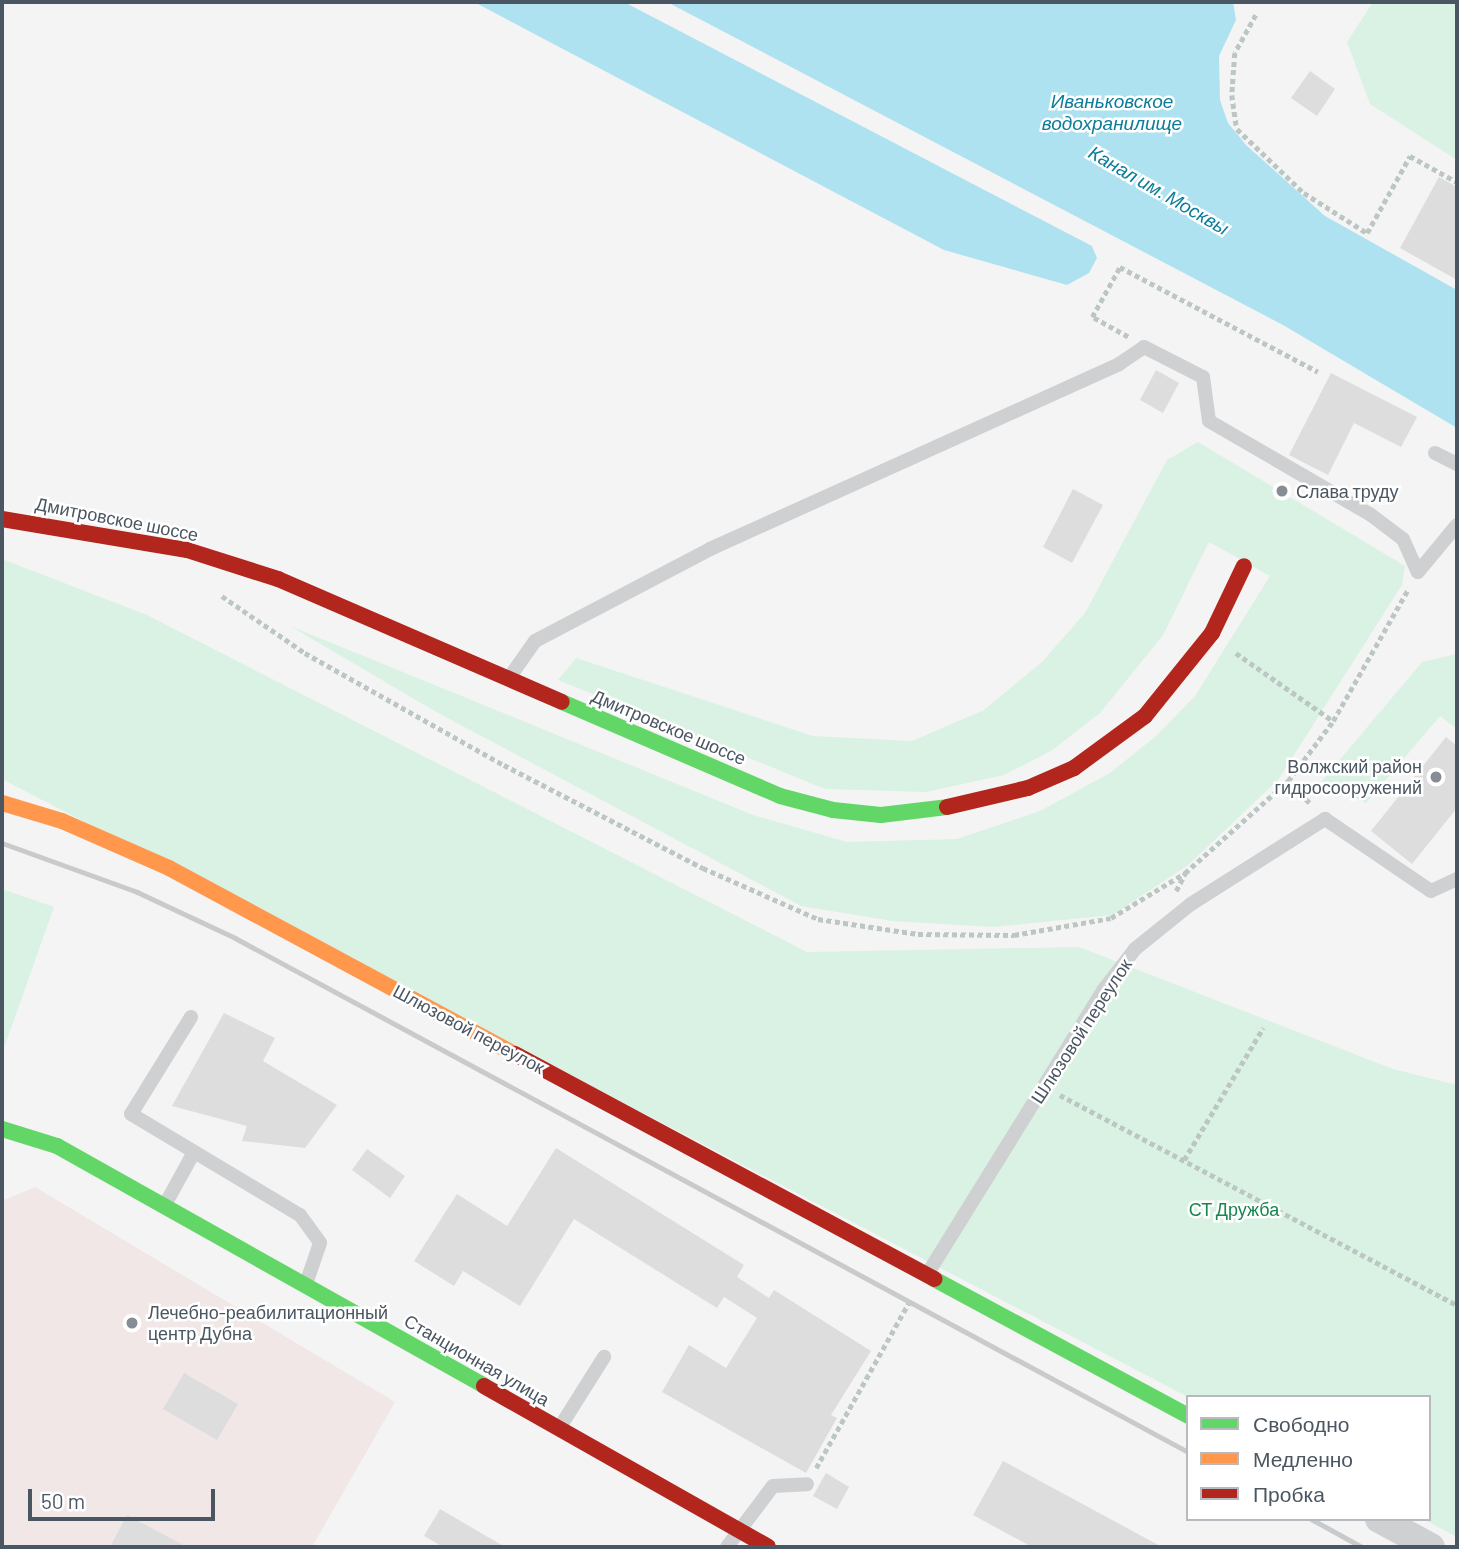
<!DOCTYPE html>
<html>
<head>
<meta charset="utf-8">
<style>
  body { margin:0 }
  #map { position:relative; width:1459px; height:1549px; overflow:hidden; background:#f4f4f4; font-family:Barlow,sans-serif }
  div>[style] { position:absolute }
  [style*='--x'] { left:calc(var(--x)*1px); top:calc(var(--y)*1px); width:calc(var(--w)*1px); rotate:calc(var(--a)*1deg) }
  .medical>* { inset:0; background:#f1e7e6 }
  .green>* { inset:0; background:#d9f2e3 }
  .water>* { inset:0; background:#aee2f0 }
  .building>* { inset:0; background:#ddddde }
  .path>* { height:4.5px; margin-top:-2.25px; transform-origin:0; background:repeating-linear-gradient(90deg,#bcc7c4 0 5px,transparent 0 8.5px) }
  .lane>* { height:14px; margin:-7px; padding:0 7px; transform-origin:7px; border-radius:7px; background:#ced0d2 }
  .street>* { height:28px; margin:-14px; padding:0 14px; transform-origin:14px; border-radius:14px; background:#ced0d2 }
  .fast>* { height:16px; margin:-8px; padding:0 8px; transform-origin:8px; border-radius:8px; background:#63d668 }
  .slow>* { height:16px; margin:-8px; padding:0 8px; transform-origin:8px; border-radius:8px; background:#ff974d }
  .jam>* { height:16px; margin:-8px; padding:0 8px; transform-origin:8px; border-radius:8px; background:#b3261e }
  .rail>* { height:5px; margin:-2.5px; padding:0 2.5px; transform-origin:2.5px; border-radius:2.5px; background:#c9cacc }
  .dots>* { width:19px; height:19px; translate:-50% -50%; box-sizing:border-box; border:4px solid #fff; border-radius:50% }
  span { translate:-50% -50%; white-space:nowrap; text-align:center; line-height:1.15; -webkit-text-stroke:5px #fff; paint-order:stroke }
  .poi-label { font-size:18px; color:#4a5661 }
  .left { translate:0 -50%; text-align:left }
  .right { translate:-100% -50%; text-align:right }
  .street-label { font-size:18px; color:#4a5661 }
  .park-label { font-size:18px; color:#17864f }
  .water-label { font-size:19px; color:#0c7c9b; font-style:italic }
  .frame { position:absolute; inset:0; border:4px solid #4a5661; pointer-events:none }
  .legend { position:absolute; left:1186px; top:1395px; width:245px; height:126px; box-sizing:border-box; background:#fff; border:2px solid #b7bbc0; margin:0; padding:9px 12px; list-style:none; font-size:21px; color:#4a5661 }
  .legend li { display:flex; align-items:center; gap:14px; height:35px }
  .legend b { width:35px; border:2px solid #b7bbc0 }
  .scale { position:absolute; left:28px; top:1489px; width:187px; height:32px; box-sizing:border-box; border:4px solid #4a5661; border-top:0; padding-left:9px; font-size:21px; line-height:24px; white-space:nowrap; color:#4a5661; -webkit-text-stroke:5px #fff; paint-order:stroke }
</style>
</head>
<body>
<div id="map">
  <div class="medical">
    <div style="clip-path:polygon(35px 1187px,395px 1402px,312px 1547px,2px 1547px,2px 1201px)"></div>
  </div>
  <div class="green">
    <div style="clip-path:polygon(1373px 2px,1457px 2px,1457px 160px,1370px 104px,1347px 42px)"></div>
    <div style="clip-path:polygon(1198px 442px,1405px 566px,1402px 585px,1278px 780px,1187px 866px,1112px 915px,994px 927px,892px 921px,801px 906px,438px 713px,290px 626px,753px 815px,847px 842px,957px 839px,1040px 811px,1110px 773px,1156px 736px,1195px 696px,1270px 576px,1209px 542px,1163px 635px,1100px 713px,1051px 751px,1004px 775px,926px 792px,825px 789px,558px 680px,576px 658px,813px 736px,912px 741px,984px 710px,1042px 662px,1085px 613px,1167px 460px)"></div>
    <div style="clip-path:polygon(2px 559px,147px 615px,807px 952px,1079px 947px,1393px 1069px,1457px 1085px,1457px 1537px,1423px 1519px,1429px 1519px,1429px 1397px,1188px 1397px,2px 779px)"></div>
    <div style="clip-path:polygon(1457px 654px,1457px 729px,1440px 716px,1366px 803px,1322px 781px,1422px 662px)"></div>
    <div style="clip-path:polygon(2px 889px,54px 907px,4px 1048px,2px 1047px)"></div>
  </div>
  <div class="water">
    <div style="clip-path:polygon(474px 2px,624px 2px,1092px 246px,1097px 258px,1089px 273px,1067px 285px,944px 250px)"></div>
    <div style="clip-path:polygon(667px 2px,1233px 2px,1236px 20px,1219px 56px,1220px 100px,1228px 123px,1246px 145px,1325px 216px,1457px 290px,1457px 428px,1283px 325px)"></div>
  </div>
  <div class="building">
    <div style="clip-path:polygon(1310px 71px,1335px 89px,1317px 116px,1291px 98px)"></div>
    <div style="clip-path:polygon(1439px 177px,1457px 187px,1457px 280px,1400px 248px)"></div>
    <div style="clip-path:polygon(1156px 370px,1179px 383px,1163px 413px,1140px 400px)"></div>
    <div style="clip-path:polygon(1331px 373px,1417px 417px,1401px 447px,1354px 423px,1328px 475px,1289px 455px)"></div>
    <div style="clip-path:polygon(1073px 489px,1103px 505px,1072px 563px,1043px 547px)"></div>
    <div style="clip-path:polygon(1446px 737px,1457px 746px,1457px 808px,1412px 864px,1371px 831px)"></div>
    <div style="clip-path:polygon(224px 1013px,275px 1038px,263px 1061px,337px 1105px,305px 1148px,242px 1141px,247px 1126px,172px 1106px)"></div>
    <div style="clip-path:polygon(556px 1148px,744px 1265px,737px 1277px,769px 1298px,774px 1290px,871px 1351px,831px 1415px,837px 1418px,806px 1473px,662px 1392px,689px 1345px,726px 1368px,757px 1318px,724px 1297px,717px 1308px,574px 1219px,520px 1306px,463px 1271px,454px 1286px,414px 1261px,457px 1194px,507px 1226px)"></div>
    <div style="clip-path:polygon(367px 1149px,405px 1176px,390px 1198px,352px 1170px)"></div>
    <div style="clip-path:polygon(184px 1373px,238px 1404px,217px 1440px,163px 1409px)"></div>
    <div style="clip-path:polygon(1003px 1461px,1162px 1547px,1032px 1547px,973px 1515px)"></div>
    <div style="clip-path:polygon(826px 1473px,849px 1487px,837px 1509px,813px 1496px)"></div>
    <div style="clip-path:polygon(440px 1509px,505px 1547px,443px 1547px,424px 1536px)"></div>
    <div style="clip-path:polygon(127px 1515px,187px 1547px,110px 1547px)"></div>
  </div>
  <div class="path">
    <div style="--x:1256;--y:15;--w:43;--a:118.9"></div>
    <div style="--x:1235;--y:53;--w:42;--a:94.1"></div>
    <div style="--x:1232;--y:95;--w:34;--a:82"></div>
    <div style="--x:1237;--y:129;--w:93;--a:43.7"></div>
    <div style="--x:1304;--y:193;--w:75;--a:32.4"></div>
    <div style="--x:1367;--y:233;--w:88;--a:-60.8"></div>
    <div style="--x:1410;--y:156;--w:54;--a:29"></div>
    <div style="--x:1128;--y:337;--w:41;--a:-150.9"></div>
    <div style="--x:1092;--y:317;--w:57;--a:-60.8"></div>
    <div style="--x:1120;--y:267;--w:224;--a:27.9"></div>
    <div style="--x:222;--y:596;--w:101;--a:34.5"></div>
    <div style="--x:305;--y:653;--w:228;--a:29.4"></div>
    <div style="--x:504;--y:765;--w:224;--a:27.4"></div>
    <div style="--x:703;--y:868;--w:126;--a:23.9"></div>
    <div style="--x:818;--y:919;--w:101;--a:8.5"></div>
    <div style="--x:918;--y:934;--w:96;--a:0.6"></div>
    <div style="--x:1014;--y:935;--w:98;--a:-9.9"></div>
    <div style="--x:1111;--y:918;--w:87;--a:-31.3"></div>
    <div style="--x:1236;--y:653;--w:118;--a:35"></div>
    <div style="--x:1288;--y:781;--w:34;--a:45"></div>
    <div style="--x:1176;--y:891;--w:20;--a:-63"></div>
    <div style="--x:1185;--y:873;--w:138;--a:-41.8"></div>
    <div style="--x:1288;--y:781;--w:75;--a:-53.1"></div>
    <div style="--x:1333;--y:721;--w:153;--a:-60.3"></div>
    <div style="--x:1060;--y:1095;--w:449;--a:27.9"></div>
    <div style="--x:1184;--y:1160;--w:154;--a:-59.1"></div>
    <div style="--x:816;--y:1468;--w:194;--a:-60.7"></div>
  </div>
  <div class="lane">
    <div style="--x:1435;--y:453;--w:25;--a:27"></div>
    <div style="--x:509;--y:678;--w:45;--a:-54.9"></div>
    <div style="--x:535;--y:641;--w:198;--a:-27.7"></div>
    <div style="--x:710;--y:549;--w:449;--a:-24.3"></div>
    <div style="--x:1119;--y:364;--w:30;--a:-34"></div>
    <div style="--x:1144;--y:347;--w:66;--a:27"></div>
    <div style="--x:1203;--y:377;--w:44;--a:82.2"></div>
    <div style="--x:1209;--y:421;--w:187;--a:30.1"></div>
    <div style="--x:1371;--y:515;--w:40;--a:37"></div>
    <div style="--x:1403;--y:539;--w:36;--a:66"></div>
    <div style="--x:1418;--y:572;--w:61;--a:-50.3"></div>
    <div style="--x:191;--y:1017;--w:114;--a:121.7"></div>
    <div style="--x:131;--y:1114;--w:197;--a:30.9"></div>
    <div style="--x:300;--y:1215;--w:34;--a:54"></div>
    <div style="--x:320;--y:1243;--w:43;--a:108.9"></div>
    <div style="--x:166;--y:1203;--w:58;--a:-61.2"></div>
    <div style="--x:928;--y:1273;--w:335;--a:-58.2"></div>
    <div style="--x:1105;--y:988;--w:49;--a:-52.4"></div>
    <div style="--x:1135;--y:949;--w:72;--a:-38.8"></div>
    <div style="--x:1191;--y:904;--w:159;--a:-32.4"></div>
    <div style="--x:1325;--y:819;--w:128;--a:34.2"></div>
    <div style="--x:1431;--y:891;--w:29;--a:-25"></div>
    <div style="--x:560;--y:1427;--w:83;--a:-57.8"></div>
    <div style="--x:727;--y:1547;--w:76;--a:-53"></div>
    <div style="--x:773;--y:1486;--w:34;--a:-3"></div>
  </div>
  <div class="street">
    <div style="--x:1379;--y:1519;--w:59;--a:28.3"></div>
  </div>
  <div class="fast">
    <div style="--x:562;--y:702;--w:237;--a:23.3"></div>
    <div style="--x:780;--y:796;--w:55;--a:14.8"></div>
    <div style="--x:833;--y:810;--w:48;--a:5.9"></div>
    <div style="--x:881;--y:815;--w:66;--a:-6.9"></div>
    <div style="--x:2;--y:1129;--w:58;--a:17.2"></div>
    <div style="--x:57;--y:1146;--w:490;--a:29.3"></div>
    <div style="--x:934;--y:1279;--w:289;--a:28.3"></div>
  </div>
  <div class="slow">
    <div style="--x:2;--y:803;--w:63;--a:16.7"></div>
    <div style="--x:62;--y:821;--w:117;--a:23.7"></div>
    <div style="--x:169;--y:868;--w:393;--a:28.3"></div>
  </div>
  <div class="jam">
    <div style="--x:2;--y:519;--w:188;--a:9.5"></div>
    <div style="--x:187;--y:550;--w:96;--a:17.7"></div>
    <div style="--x:278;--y:579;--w:309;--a:23.4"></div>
    <div style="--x:947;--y:807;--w:83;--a:-13.2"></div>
    <div style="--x:1028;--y:788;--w:50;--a:-23.5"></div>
    <div style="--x:1074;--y:768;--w:88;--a:-36.2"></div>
    <div style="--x:1145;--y:716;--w:107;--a:-51.1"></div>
    <div style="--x:1212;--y:633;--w:74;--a:-64.5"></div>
    <div style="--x:515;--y:1054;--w:476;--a:28.2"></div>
    <div style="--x:484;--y:1386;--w:326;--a:29.5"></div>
  </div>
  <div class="rail">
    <div style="--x:2;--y:843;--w:144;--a:19.9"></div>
    <div style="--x:137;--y:892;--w:108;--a:25.1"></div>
    <div style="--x:235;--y:938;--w:1083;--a:28.34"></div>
    <div style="--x:1311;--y:1519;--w:58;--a:28.8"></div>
  </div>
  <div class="dots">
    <div style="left:1282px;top:491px;background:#868d94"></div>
    <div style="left:1436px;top:777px;background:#868d94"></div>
    <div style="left:132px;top:1323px;background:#868d94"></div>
  </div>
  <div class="poi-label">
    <span class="left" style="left:1296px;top:491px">Слава труду</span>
    <span class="right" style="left:1422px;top:777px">Волжский район<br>гидросооружений</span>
    <span class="left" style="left:148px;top:1323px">Лечебно-реабилитационный<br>центр Дубна</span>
  </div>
  <div class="street-label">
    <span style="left:117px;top:519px;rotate:11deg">Дмитровское шоссе</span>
    <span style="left:669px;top:727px;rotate:23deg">Дмитровское шоссе</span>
    <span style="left:469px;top:1029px;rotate:28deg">Шлюзовой переулок</span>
    <span style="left:1081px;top:1031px;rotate:-57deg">Шлюзовой переулок</span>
    <span style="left:477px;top:1360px;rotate:30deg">Станционная улица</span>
  </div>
  <div class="park-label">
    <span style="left:1234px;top:1209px">СТ Дружба</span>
  </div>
  <div class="water-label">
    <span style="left:1112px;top:112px">Иваньковское<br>водохранилище</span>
    <span style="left:1159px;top:190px;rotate:30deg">Канал им. Москвы</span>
  </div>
  <div class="frame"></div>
  <ul class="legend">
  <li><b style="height:9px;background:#63d668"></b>Свободно</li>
  <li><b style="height:9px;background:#ff974d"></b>Медленно</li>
  <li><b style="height:9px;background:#b3261e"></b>Пробка</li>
  </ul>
  <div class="scale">50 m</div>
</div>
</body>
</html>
